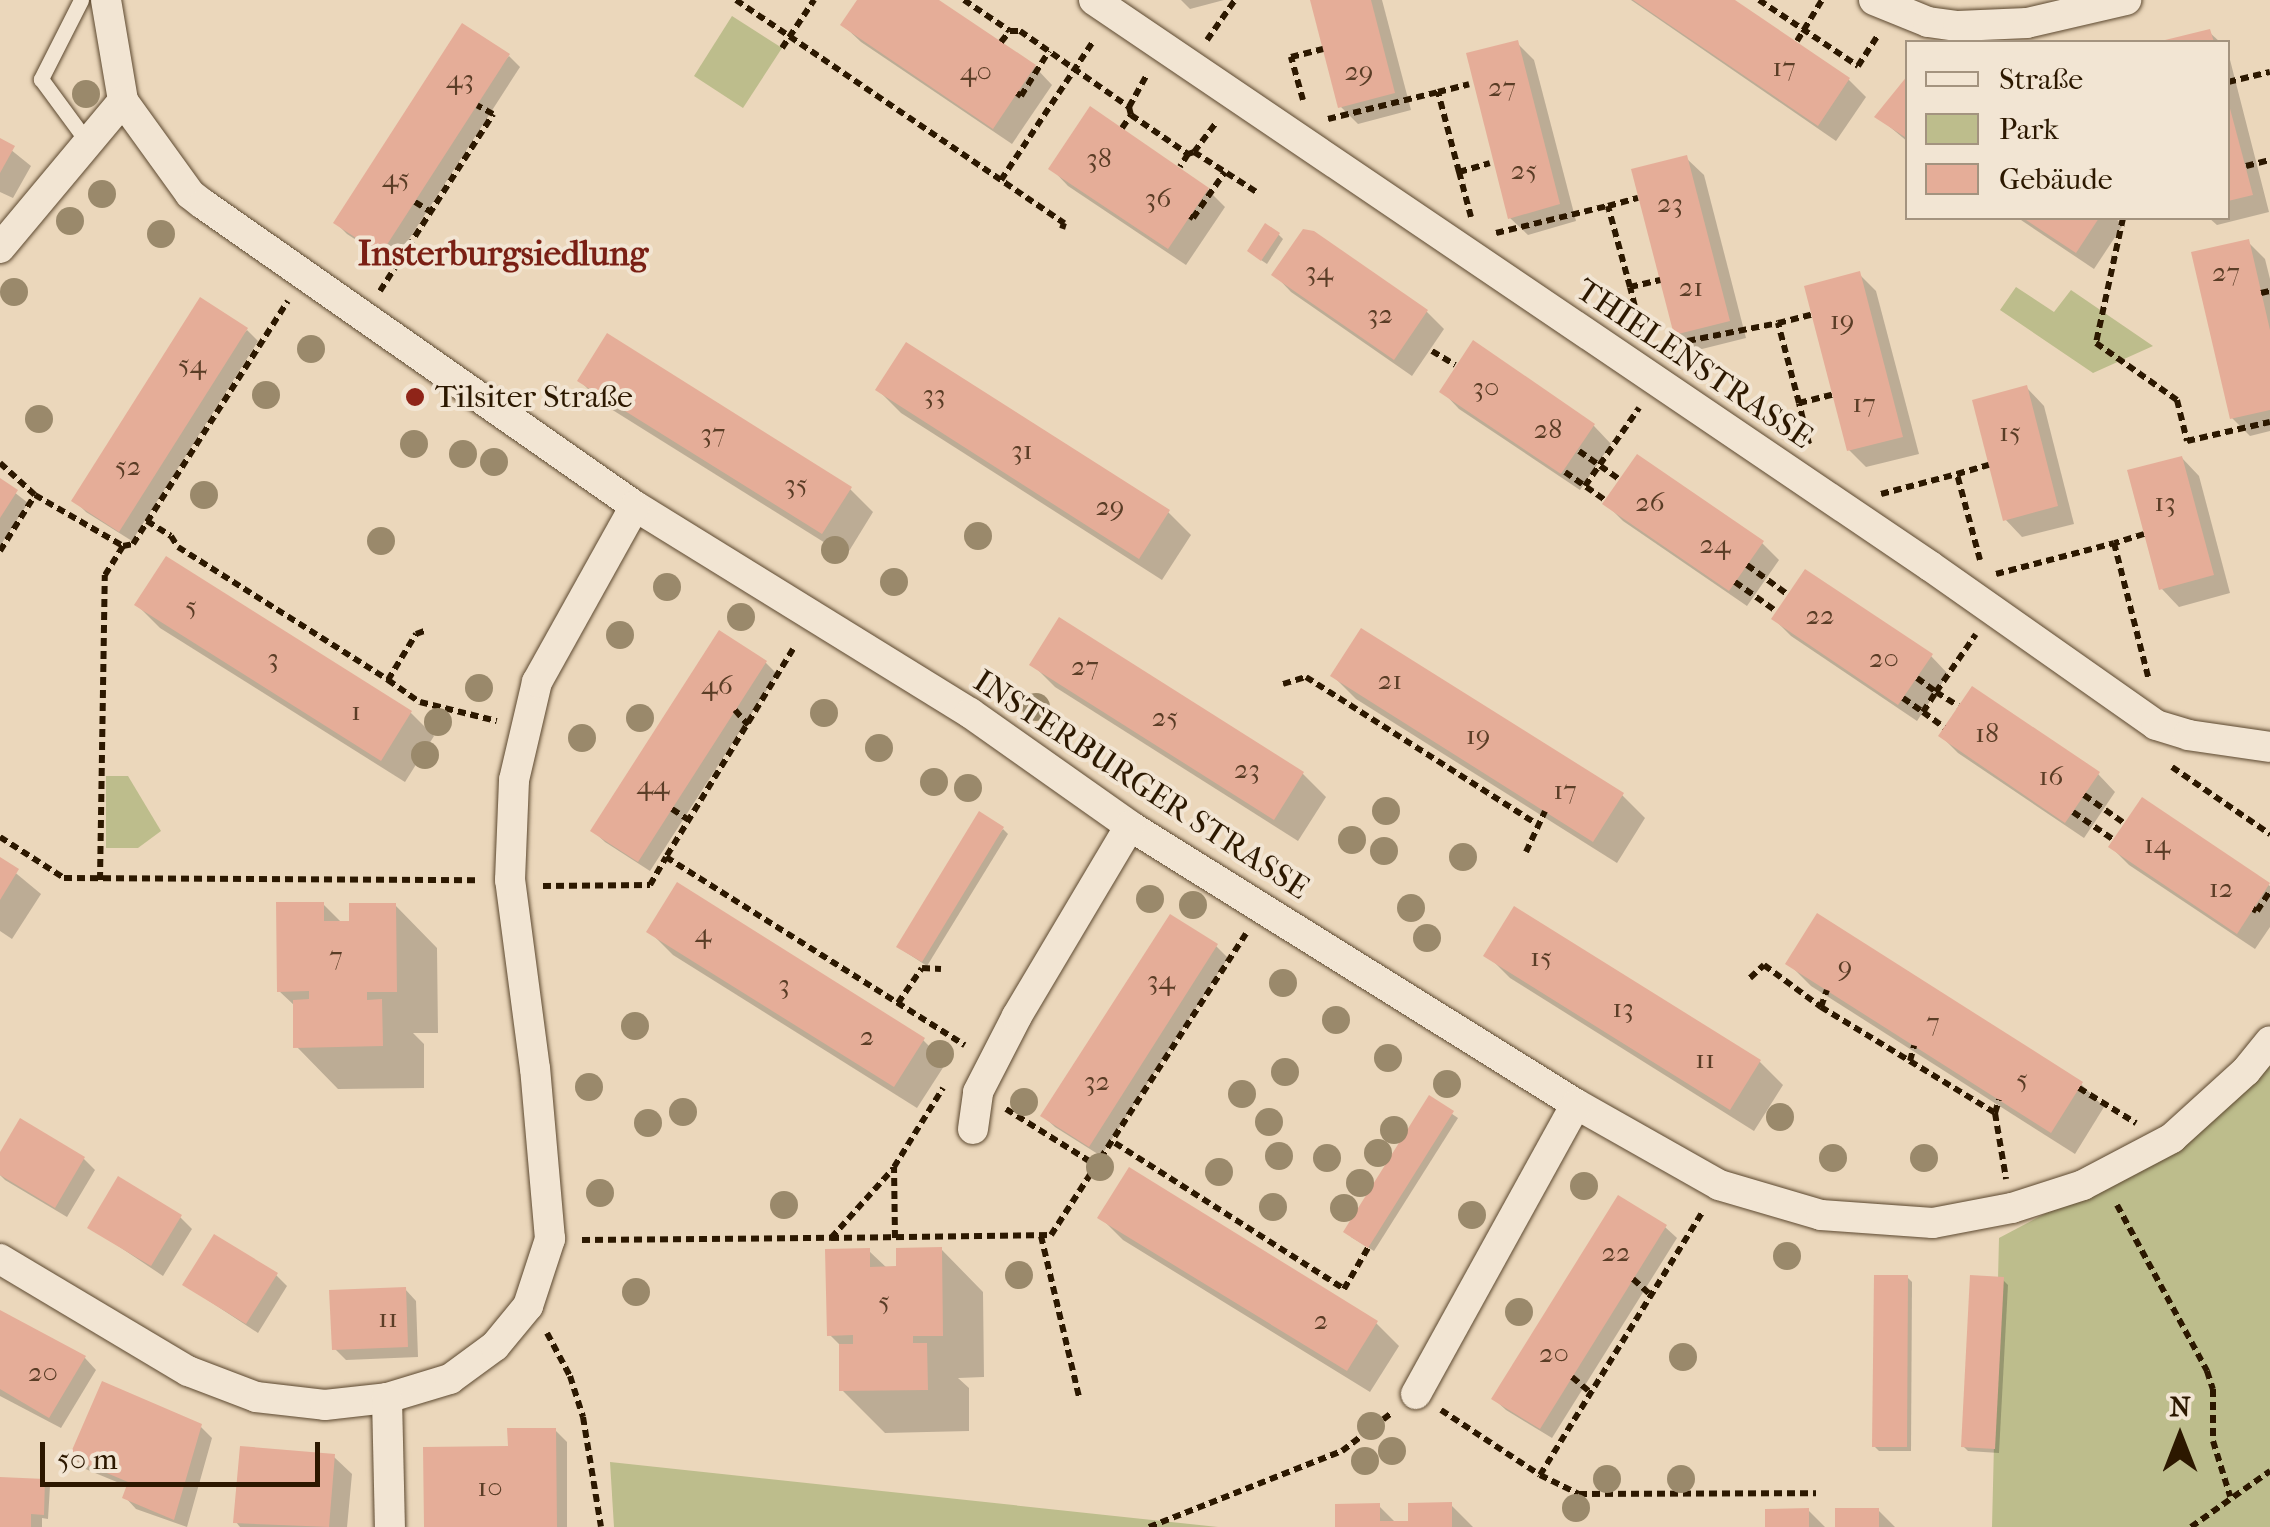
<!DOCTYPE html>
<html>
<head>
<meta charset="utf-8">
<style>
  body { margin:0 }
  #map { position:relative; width:2270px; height:1527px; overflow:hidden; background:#ebd7bb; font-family:"IM FELL French Canon",serif }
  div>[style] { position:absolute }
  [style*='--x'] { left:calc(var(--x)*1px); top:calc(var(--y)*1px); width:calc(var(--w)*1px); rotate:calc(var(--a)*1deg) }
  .green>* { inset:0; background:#bdbd8c }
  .shadow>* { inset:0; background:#0003 }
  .building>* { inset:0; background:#e5ad98 }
  .path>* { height:6px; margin-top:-3px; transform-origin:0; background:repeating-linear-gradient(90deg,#2c1800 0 8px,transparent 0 13px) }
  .roads { filter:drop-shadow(0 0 2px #5c482f) drop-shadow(0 0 2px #5c482f) }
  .service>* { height:15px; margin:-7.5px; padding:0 7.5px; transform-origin:7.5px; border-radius:7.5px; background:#f2e5d3 }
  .minor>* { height:30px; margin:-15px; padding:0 15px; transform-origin:15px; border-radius:15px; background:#f2e5d3 }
  .trees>* { width:28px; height:28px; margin:-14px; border-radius:50%; background:#9a896b }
  .dots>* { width:28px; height:28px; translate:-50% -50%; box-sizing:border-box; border:5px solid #f2e5d3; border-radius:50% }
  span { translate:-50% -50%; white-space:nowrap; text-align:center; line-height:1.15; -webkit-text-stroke:8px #f2e5d3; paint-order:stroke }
  .number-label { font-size:28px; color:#5a3d26 }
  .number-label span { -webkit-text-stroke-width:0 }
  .street-label { font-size:32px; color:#2c1800 }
  .poi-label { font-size:32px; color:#2c1800 }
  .left { translate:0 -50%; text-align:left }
  .neighbourhood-label { font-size:35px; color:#7a1f14; font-weight:700 }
  .legend { position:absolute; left:1905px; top:40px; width:325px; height:180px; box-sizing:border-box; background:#f2e5d3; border:2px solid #a3937f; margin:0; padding:12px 18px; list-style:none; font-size:30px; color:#2c1800 }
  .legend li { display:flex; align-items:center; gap:20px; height:50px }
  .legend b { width:50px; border:2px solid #a3937f }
  .north { position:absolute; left:2130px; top:1387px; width:100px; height:100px; -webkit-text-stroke:8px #f2e5d3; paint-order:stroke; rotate:0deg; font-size:28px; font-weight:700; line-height:40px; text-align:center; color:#2c1800 }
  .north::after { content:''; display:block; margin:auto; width:35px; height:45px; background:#2c1800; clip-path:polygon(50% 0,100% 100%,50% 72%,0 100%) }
  .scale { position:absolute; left:40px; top:1442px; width:280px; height:45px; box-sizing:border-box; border:5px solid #2c1800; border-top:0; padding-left:12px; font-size:30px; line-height:35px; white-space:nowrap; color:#2c1800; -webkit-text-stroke:8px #f2e5d3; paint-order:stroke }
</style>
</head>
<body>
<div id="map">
  <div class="green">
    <div style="clip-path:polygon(732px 16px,782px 48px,743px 108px,694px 76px)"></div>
    <div style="clip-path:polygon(2016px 287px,2054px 312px,2071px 290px,2153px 346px,2093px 373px,2000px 310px)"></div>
    <div style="clip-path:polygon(106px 776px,128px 776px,161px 831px,138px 848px,106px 848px)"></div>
    <div style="clip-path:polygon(2270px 1052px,2270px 1527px,1992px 1527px,1999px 1238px,2171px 1147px)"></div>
    <div style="clip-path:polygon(610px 1462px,1218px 1527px,614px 1527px)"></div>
  </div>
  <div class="shadow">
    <div style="clip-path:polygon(860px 0,935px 0,1035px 67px,1052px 85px,1012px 144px,861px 42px,843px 25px)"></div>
    <div style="clip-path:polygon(1181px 0,1224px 0,1190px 9px)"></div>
    <div style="clip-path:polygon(1312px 0,1382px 0,1411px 110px,1358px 124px,1340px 106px)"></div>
    <div style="clip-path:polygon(1631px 0,1731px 0,1849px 80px,1866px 97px,1836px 141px)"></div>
    <div style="clip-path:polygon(2209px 32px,2220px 42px,2166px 42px)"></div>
    <div style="clip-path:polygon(1517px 43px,1534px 60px,1576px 221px,1528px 235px,1510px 218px)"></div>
    <div style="clip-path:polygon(2228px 52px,2269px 212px,2217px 225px,2209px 218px,2228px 218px)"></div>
    <div style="clip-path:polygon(509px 56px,520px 67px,393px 264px,347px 234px,336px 223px)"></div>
    <div style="clip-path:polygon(1908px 79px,1908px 142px,1878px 117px)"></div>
    <div style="clip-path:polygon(1090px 110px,1208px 190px,1225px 207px,1186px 265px,1068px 186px,1051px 168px)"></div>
    <div style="clip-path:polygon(0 141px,31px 166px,13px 198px,0 192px)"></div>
    <div style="clip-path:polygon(1686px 158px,1704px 175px,1746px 338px,1694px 351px,1676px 334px)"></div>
    <div style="clip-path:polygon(2018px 218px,2115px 218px,2123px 225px,2094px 269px)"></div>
    <div style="clip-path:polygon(1278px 234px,1283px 239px,1267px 264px,1255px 256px)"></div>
    <div style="clip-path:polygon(2248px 242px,2265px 259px,2270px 279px,2270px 431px,2250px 436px,2232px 418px)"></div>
    <div style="clip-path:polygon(1274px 274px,1426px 311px,1444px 329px,1412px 376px,1291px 292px)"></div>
    <div style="clip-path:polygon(1859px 274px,1876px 291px,1919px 454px,1866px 467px,1849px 450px)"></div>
    <div style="clip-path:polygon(247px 330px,258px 341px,132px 541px,86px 512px,75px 501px)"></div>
    <div style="clip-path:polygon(1473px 343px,1594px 426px,1611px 444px,1580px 490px,1459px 409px,1442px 391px)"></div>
    <div style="clip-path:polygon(580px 381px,850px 489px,873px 512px,846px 556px,603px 404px)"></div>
    <div style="clip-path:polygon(2027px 388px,2044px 406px,2074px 524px,2022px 537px,2005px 519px)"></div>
    <div style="clip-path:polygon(878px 390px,1168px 512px,1191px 535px,1162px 580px,901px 413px)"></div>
    <div style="clip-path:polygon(2182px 458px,2199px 476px,2230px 593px,2179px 607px,2162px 589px)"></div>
    <div style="clip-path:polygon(0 481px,28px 503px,0 546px)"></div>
    <div style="clip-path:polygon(1606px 504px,1762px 543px,1779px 560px,1747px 606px,1623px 521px)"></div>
    <div style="clip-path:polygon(166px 559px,411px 713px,434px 736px,405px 782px,160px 628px,137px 605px)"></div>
    <div style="clip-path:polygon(1774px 619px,1931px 656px,1948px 674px,1917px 721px,1791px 636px)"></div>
    <div style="clip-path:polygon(765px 662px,777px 674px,650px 871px,605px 842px,593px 831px)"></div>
    <div style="clip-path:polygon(1032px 664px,1303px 774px,1326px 797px,1298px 841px,1055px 687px)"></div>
    <div style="clip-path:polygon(1333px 676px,1622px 795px,1645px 818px,1617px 863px,1356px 699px)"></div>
    <div style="clip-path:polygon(1941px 736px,2098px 774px,2115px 792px,2084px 838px,1958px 753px)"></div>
    <div style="clip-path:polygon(2143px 801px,2270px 886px,2270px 927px,2255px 949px,2129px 865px,2111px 847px)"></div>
    <div style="clip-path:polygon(1003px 829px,1008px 834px,927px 966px,904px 951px)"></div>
    <div style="clip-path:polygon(0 860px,41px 894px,12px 939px,0 931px)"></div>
    <div style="clip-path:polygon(323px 904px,343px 924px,395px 905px,437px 948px,438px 1033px,413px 1033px,424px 1044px,424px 1088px,338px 1089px,296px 1046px,295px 1006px,279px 991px)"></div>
    <div style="clip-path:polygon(650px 932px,923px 1040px,946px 1063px,917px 1108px,673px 955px)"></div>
    <div style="clip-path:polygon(1216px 946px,1228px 958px,1101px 1156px,1055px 1127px,1043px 1116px)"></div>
    <div style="clip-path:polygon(1487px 955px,1760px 1062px,1783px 1085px,1754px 1131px,1510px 978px)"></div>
    <div style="clip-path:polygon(1788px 963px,2081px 1084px,2104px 1107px,2075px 1154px,1811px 986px)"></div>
    <div style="clip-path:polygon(1430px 1099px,1458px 1118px,1374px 1251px,1351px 1237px)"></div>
    <div style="clip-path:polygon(0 1157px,84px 1159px,95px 1170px,67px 1217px,5px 1180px,0 1175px)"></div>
    <div style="clip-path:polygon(180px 1217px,192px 1229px,163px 1276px,90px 1227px)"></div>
    <div style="clip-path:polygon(1100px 1217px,1376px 1323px,1399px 1346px,1370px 1392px,1123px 1240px)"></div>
    <div style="clip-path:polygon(1665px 1227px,1677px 1238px,1552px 1438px,1506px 1410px,1494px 1399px)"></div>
    <div style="clip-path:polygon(941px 1249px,983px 1292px,984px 1377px,958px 1378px,969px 1388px,969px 1431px,885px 1433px,842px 1390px,841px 1346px,830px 1335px,869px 1251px,888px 1269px,899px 1269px)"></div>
    <div style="clip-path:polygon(276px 1275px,287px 1286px,258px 1333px,185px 1285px)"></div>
    <div style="clip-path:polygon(1907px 1277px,1912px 1282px,1911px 1451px,1879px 1451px,1874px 1446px)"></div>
    <div style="clip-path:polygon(2003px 1280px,2008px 1285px,1999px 1453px,1968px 1451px,1963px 1446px)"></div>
    <div style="clip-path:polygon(405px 1289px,416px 1301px,418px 1357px,346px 1360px,335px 1349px)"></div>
    <div style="clip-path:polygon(0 1313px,85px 1358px,96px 1370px,61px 1428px,0 1396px)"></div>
    <div style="clip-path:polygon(200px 1426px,212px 1438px,187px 1527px,136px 1509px,125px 1497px,129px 1487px,83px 1468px,72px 1456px)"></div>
    <div style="clip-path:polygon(555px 1430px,567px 1442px,567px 1527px,426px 1527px,510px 1449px)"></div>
    <div style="clip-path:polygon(334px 1457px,352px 1474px,347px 1527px,240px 1527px,236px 1522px)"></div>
    <div style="clip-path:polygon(0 1480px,44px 1481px,50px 1486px,48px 1519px,42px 1518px,42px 1527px,0 1527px)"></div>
    <div style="clip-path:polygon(1451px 1505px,1473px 1527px,1338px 1527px,1379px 1506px,1397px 1524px,1410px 1524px)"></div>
    <div style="clip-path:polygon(1808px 1510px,1825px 1527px,1768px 1527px)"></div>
    <div style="clip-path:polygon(1878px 1510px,1895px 1527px,1838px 1527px)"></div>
  </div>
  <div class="building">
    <div style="clip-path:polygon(857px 0,939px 0,1036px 65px,993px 129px,840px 25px)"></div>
    <div style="clip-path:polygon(1310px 0,1371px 0,1395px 93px,1338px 108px)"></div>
    <div style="clip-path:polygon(1633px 0,1735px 0,1850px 78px,1818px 126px)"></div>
    <div style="clip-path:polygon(462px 23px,510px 54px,381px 254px,333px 223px)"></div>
    <div style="clip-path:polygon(2210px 29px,2214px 42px,2161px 42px,2161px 41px)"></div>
    <div style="clip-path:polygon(1518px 40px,1560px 204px,1508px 219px,1466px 53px)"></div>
    <div style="clip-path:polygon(1908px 75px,1908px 139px,1874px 117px)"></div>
    <div style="clip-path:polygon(2228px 101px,2253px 195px,2228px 201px)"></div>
    <div style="clip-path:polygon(1090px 106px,1209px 188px,1168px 249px,1048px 169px)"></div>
    <div style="clip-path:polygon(0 138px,15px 146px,0 173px)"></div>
    <div style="clip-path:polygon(1687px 155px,1730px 321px,1674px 335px,1631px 169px)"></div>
    <div style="clip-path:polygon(2023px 218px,2099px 218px,2076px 253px)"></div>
    <div style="clip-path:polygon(1265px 223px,1280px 233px,1261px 261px,1247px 251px)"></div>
    <div style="clip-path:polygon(1303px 229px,1314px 231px,1428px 310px,1394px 360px,1271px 275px)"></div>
    <div style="clip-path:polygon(2249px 239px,2270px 330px,2270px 410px,2230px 419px,2191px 252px)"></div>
    <div style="clip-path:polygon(1860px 271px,1903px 437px,1847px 451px,1804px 286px)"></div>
    <div style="clip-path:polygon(200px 297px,248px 328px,119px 532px,71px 501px)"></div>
    <div style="clip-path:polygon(607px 333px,852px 487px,822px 534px,577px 381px)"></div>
    <div style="clip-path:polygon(1473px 340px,1595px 424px,1561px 474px,1439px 392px)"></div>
    <div style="clip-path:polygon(906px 342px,1170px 510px,1139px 559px,875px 390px)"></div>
    <div style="clip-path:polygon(2027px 385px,2058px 506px,2003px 521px,1972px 400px)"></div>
    <div style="clip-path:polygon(1637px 454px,1764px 541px,1729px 591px,1602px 504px)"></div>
    <div style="clip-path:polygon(2182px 456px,2214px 575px,2159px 590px,2127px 470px)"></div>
    <div style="clip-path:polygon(0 478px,18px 490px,0 518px)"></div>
    <div style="clip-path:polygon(166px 556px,412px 711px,381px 761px,134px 605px)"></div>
    <div style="clip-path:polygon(1805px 569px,1933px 654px,1898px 705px,1771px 619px)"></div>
    <div style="clip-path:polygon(1059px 617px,1304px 772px,1274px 820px,1029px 665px)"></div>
    <div style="clip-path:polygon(1361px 628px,1624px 793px,1593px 842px,1330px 676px)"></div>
    <div style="clip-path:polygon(719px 630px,767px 661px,638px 862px,590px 831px)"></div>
    <div style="clip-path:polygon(1972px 686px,2100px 772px,2065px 823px,1938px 736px)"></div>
    <div style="clip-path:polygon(2142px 797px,2270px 883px,2237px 934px,2108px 847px)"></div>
    <div style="clip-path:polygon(979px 811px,1004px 827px,922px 962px,896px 947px)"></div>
    <div style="clip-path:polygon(0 857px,19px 869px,0 900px)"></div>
    <div style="clip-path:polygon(677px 882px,925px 1038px,894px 1087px,646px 932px)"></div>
    <div style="clip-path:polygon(276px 902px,324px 902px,324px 921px,349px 921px,349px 903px,396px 903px,397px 992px,367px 992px,367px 1000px,382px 999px,383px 1046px,293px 1048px,293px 1000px,309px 999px,309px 991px,277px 992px)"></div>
    <div style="clip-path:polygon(1514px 906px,1761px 1060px,1730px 1110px,1483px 956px)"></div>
    <div style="clip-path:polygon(1817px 913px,2083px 1082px,2051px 1133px,1785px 964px)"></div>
    <div style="clip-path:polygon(1170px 914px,1218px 944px,1089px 1147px,1040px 1116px)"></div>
    <div style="clip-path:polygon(1429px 1095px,1454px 1111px,1368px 1248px,1343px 1232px)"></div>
    <div style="clip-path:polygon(20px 1118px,85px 1157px,55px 1208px,0 1175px,0 1152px)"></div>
    <div style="clip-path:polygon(1129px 1167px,1378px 1321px,1347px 1371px,1097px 1218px)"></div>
    <div style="clip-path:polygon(118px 1176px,182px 1215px,151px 1266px,87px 1228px)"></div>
    <div style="clip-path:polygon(1618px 1195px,1667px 1225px,1540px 1429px,1491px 1399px)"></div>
    <div style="clip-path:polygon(214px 1234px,278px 1273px,246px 1324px,182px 1285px)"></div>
    <div style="clip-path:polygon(942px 1247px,943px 1336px,913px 1336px,913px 1343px,927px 1343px,928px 1390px,839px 1391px,839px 1344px,853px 1344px,853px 1335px,827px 1336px,825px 1249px,870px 1248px,870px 1267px,896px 1266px,896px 1248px)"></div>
    <div style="clip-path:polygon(1874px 1275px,1908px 1275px,1907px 1447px,1872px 1447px)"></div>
    <div style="clip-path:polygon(1970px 1275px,2004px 1277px,1995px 1449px,1961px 1447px)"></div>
    <div style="clip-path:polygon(406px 1287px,408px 1347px,332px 1350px,329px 1290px)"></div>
    <div style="clip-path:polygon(0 1310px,86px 1356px,49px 1418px,0 1389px)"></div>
    <div style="clip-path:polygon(102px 1381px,202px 1424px,174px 1520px,122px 1498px,128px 1482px,69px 1457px)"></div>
    <div style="clip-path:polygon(507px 1428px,556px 1428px,557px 1527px,424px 1527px,423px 1447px,508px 1446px)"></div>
    <div style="clip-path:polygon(240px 1446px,335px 1454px,329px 1527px,233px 1523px)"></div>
    <div style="clip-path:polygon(0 1477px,45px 1479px,44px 1515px,31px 1514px,31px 1527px,0 1527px)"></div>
    <div style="clip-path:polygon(1452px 1502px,1452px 1527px,1335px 1527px,1335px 1504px,1380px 1503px,1380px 1521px,1408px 1521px,1408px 1503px)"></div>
    <div style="clip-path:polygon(1809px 1508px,1809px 1527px,1765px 1527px,1765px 1509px)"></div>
    <div style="clip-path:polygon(1835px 1508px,1879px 1508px,1879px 1527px,1835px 1527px)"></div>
  </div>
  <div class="path">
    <div style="--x:736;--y:0;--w:397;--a:34.2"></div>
    <div style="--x:1064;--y:223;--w:6;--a:108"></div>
    <div style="--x:964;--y:0;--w:55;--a:34"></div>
    <div style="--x:1759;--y:0;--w:119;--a:33.7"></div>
    <div style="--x:1858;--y:66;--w:35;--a:-57"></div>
    <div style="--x:1207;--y:40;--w:49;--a:-55"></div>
    <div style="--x:1797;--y:41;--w:48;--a:-58.6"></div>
    <div style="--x:1001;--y:42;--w:14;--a:-51"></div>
    <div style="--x:1010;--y:31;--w:10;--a:0"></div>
    <div style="--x:1020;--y:31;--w:133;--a:34.9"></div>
    <div style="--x:1129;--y:107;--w:8;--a:76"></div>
    <div style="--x:782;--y:48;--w:58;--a:-56.3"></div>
    <div style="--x:2228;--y:82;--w:43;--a:-13.4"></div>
    <div style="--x:1017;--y:93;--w:5;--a:37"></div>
    <div style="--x:1021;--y:96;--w:53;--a:-58.1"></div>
    <div style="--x:1303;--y:100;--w:45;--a:-105.6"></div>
    <div style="--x:1291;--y:57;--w:33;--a:-14"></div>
    <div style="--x:1129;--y:107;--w:37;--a:-61"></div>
    <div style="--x:1328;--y:119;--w:113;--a:-13.8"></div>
    <div style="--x:1122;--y:128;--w:16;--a:-55"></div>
    <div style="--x:1131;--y:115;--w:69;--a:34.4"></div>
    <div style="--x:1188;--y:154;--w:15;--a:122"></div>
    <div style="--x:1194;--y:152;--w:36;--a:-53"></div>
    <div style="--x:1188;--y:154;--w:6;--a:-18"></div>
    <div style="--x:1194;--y:152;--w:76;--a:32.6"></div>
    <div style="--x:2246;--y:166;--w:25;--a:-14"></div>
    <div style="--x:1459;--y:172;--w:83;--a:-104.7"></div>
    <div style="--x:1438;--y:92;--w:32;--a:-14"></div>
    <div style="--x:1001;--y:180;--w:168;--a:-56.4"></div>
    <div style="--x:415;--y:202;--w:19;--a:32"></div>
    <div style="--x:1190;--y:216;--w:4;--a:34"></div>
    <div style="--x:1193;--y:218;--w:56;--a:-55.2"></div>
    <div style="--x:1471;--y:217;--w:47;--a:-104.9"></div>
    <div style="--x:1459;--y:172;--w:32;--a:-16"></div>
    <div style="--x:2123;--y:218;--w:128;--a:102.2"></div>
    <div style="--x:2096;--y:343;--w:99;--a:35.1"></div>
    <div style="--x:2177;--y:400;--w:42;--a:76.3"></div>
    <div style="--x:2187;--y:441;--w:85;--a:-12.9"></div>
    <div style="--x:1496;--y:233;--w:115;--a:-13.6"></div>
    <div style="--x:1630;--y:287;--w:84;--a:-105.2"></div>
    <div style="--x:1608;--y:206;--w:31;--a:-15"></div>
    <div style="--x:380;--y:291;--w:210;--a:-57.4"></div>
    <div style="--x:493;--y:114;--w:18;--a:-151"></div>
    <div style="--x:2261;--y:293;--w:9;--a:-13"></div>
    <div style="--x:1641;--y:331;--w:45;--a:-104"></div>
    <div style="--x:1630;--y:287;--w:31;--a:-13"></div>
    <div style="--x:1662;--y:346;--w:118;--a:-11.2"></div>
    <div style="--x:1432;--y:351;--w:27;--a:31"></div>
    <div style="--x:1799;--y:403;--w:83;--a:-104.7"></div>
    <div style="--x:1778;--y:323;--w:34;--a:-14"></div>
    <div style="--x:1809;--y:444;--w:42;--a:-103.7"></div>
    <div style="--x:1799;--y:403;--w:34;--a:-14"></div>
    <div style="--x:1579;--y:451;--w:49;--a:35"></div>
    <div style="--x:0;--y:463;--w:47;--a:42.4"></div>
    <div style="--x:35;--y:495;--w:102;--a:30.1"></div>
    <div style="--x:1565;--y:472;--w:49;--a:35"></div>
    <div style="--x:1585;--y:486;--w:95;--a:-55.3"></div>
    <div style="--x:1881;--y:494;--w:79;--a:-14.7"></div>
    <div style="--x:147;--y:521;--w:28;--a:32"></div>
    <div style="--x:171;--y:536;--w:13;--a:58"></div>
    <div style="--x:178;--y:547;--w:249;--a:32.3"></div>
    <div style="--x:388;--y:680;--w:54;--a:-58.7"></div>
    <div style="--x:416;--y:634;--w:12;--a:-20"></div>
    <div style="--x:2144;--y:534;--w:31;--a:163"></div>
    <div style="--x:2114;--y:543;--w:141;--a:75.7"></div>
    <div style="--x:0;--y:551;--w:66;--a:-58"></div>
    <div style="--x:1980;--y:560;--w:89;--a:-105"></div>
    <div style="--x:1957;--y:474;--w:33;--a:-16"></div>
    <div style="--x:1747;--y:565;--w:49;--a:35.9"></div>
    <div style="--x:1996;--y:574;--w:122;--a:-14.7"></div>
    <div style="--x:1735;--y:582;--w:50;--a:35.3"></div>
    <div style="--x:793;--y:649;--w:244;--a:121.4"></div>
    <div style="--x:666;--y:857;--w:353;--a:32.2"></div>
    <div style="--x:1917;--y:678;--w:24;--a:36"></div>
    <div style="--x:1936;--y:692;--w:70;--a:-55.4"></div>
    <div style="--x:388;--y:680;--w:39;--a:35"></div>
    <div style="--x:420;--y:702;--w:79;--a:13.9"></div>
    <div style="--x:1283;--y:684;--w:24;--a:-17"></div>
    <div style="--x:1306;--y:677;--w:277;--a:32.5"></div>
    <div style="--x:1903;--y:698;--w:24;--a:35"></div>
    <div style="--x:1923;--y:712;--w:24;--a:-57"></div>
    <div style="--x:1936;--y:692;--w:26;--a:32"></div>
    <div style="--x:735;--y:710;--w:20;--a:49"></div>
    <div style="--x:1923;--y:712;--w:26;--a:36"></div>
    <div style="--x:2172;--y:767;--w:119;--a:34.4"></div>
    <div style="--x:2084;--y:795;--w:49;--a:35"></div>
    <div style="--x:672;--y:809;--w:20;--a:33"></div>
    <div style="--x:2073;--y:812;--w:50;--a:34.3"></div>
    <div style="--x:0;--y:837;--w:76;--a:32.6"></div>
    <div style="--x:64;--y:878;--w:415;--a:0.3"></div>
    <div style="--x:1526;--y:852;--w:45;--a:-65.1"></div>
    <div style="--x:100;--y:880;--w:305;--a:-89.1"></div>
    <div style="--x:105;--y:575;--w:34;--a:-58"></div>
    <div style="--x:123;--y:546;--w:10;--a:-11"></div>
    <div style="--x:133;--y:544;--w:288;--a:-57.5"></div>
    <div style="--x:543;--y:886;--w:107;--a:-0.5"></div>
    <div style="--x:650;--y:885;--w:32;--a:-60"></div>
    <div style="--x:2253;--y:909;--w:4;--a:27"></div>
    <div style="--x:2257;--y:911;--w:24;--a:-57"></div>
    <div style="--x:1750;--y:978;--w:19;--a:-43"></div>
    <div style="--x:1764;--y:965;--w:71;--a:36.4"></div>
    <div style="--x:1821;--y:1007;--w:204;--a:31.3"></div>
    <div style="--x:1995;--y:1113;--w:67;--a:80.5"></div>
    <div style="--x:898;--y:1003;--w:42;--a:-55.6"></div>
    <div style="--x:922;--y:968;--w:19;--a:3"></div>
    <div style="--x:1821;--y:1007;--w:18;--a:-71"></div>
    <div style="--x:1910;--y:1061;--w:16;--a:-75"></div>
    <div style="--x:2079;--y:1088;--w:67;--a:31.6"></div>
    <div style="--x:1006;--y:1109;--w:104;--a:32"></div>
    <div style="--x:1995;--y:1113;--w:14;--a:-73"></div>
    <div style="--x:1115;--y:1143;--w:272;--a:32.5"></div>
    <div style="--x:1344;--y:1289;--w:48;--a:-59.7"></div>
    <div style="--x:2117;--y:1205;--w:189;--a:61.5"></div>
    <div style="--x:2207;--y:1371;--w:19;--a:72"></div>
    <div style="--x:2213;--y:1389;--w:52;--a:90"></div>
    <div style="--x:2213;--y:1441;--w:58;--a:72.8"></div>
    <div style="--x:1041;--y:1236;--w:165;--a:76.7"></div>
    <div style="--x:831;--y:1238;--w:220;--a:-0.8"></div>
    <div style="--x:1051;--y:1235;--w:359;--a:-57.1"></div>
    <div style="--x:895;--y:1238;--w:71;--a:-90.8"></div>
    <div style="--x:894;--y:1167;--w:93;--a:-58.2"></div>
    <div style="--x:582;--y:1240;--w:249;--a:-0.5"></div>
    <div style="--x:831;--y:1238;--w:93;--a:-48.1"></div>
    <div style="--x:1633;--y:1279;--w:24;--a:42"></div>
    <div style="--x:547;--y:1333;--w:49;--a:61.9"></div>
    <div style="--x:570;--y:1376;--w:43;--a:72.4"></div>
    <div style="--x:583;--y:1417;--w:111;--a:80.7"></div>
    <div style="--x:1572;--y:1377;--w:23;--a:40"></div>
    <div style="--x:1441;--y:1410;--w:118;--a:33.3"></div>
    <div style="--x:1540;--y:1475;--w:43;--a:26"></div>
    <div style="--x:1579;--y:1494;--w:237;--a:-0.2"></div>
    <div style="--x:1540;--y:1475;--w:310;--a:-58.3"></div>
    <div style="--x:1149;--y:1527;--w:207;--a:-21.5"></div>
    <div style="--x:1342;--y:1451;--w:61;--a:-37.6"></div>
    <div style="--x:2191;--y:1527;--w:97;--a:-35.3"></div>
  </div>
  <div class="roads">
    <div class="service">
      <div style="--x:81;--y:0;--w:89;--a:116.9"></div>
      <div style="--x:41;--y:79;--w:79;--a:53.7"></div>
    </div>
    <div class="minor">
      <div style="--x:106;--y:0;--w:102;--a:80.4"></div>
      <div style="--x:123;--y:101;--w:115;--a:54.2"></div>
      <div style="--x:190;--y:194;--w:16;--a:38"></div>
      <div style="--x:203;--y:204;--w:527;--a:34.96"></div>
      <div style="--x:635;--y:506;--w:394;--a:31.7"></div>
      <div style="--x:970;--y:713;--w:196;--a:35.2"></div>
      <div style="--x:1130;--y:826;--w:526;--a:31.94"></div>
      <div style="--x:1576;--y:1104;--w:164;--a:29.5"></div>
      <div style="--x:1719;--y:1185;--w:106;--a:16.4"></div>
      <div style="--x:1821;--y:1215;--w:112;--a:4.1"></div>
      <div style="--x:1933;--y:1223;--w:80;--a:-10.8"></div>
      <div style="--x:2012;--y:1208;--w:75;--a:-17.9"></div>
      <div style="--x:2083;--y:1185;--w:101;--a:-27.8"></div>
      <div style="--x:2172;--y:1138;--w:100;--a:-42.2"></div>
      <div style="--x:2246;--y:1071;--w:38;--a:-51"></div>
      <div style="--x:1094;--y:0;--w:1010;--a:34.1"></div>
      <div style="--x:1930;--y:566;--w:276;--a:35.1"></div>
      <div style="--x:2156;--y:725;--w:34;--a:17"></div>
      <div style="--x:2188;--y:735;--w:83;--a:8.3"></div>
      <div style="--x:1874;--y:0;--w:58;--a:22.2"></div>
      <div style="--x:1928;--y:22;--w:30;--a:8"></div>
      <div style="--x:1958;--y:26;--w:69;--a:-2.5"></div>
      <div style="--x:2027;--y:23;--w:102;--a:-13.1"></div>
      <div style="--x:0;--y:248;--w:192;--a:-50.1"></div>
      <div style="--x:973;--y:1129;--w:37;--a:-82"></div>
      <div style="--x:978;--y:1092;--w:85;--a:-62.8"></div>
      <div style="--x:1017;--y:1016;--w:221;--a:-59.3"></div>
      <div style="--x:0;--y:1259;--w:219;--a:30.8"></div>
      <div style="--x:188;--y:1371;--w:73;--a:20.9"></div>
      <div style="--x:256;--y:1397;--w:69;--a:6.6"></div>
      <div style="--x:325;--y:1405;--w:62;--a:-6.4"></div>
      <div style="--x:387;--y:1398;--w:66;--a:-16.8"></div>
      <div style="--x:450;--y:1379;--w:56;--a:-36.3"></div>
      <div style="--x:495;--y:1346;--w:52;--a:-50.5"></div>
      <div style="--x:528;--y:1306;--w:71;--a:-71.8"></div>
      <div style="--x:550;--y:1239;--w:171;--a:-95"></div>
      <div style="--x:535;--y:1069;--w:191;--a:-97.5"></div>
      <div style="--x:510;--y:880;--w:100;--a:-87.7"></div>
      <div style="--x:514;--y:780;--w:101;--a:-76.8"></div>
      <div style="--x:537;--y:682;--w:201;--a:-60.9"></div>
      <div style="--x:1416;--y:1394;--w:331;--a:-61.1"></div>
      <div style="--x:387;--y:1398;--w:129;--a:88.7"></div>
    </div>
  </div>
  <div class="trees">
    <div style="left:86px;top:94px"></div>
    <div style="left:102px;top:194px"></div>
    <div style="left:70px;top:221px"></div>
    <div style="left:161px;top:234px"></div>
    <div style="left:14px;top:292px"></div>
    <div style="left:311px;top:349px"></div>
    <div style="left:266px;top:395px"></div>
    <div style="left:39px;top:419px"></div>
    <div style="left:414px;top:444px"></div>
    <div style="left:463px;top:454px"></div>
    <div style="left:494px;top:462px"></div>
    <div style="left:204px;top:495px"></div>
    <div style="left:978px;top:536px"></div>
    <div style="left:381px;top:541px"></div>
    <div style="left:835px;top:550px"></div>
    <div style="left:894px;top:582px"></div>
    <div style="left:667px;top:587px"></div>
    <div style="left:741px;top:617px"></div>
    <div style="left:620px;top:635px"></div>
    <div style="left:479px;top:688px"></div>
    <div style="left:1036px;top:707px"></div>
    <div style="left:824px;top:713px"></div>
    <div style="left:640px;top:718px"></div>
    <div style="left:438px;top:722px"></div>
    <div style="left:582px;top:738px"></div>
    <div style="left:879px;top:748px"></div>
    <div style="left:425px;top:755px"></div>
    <div style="left:934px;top:782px"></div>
    <div style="left:968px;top:788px"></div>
    <div style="left:1386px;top:811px"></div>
    <div style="left:1352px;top:840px"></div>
    <div style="left:1384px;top:851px"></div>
    <div style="left:1463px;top:857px"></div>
    <div style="left:1150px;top:899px"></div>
    <div style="left:1193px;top:905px"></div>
    <div style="left:1411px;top:908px"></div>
    <div style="left:1427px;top:938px"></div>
    <div style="left:1283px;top:983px"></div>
    <div style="left:1336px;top:1020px"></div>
    <div style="left:635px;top:1026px"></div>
    <div style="left:940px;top:1054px"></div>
    <div style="left:1388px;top:1058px"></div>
    <div style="left:1285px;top:1072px"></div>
    <div style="left:1447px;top:1084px"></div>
    <div style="left:589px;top:1087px"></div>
    <div style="left:1242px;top:1094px"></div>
    <div style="left:1024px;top:1102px"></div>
    <div style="left:683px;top:1112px"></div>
    <div style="left:1780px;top:1117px"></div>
    <div style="left:1269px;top:1122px"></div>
    <div style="left:648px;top:1123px"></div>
    <div style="left:1394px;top:1130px"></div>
    <div style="left:1378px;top:1153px"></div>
    <div style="left:1279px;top:1156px"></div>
    <div style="left:1327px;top:1158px"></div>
    <div style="left:1833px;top:1158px"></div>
    <div style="left:1924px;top:1158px"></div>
    <div style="left:1100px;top:1167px"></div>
    <div style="left:1219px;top:1172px"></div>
    <div style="left:1360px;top:1183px"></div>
    <div style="left:1584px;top:1186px"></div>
    <div style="left:600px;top:1193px"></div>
    <div style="left:784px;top:1205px"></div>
    <div style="left:1273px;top:1207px"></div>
    <div style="left:1344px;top:1208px"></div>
    <div style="left:1472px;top:1215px"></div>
    <div style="left:1787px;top:1256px"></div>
    <div style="left:1019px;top:1275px"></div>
    <div style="left:636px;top:1292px"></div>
    <div style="left:1519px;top:1312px"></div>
    <div style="left:1683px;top:1357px"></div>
    <div style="left:1371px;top:1426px"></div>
    <div style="left:1392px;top:1451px"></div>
    <div style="left:1365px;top:1461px"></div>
    <div style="left:1607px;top:1479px"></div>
    <div style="left:1681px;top:1479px"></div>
    <div style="left:1576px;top:1508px"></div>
  </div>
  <div class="dots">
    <div style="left:415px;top:397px;background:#8f2418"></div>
  </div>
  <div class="number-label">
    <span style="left:1784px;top:67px">17</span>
    <span style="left:976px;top:71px">40</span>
    <span style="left:1359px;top:71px">29</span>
    <span style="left:460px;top:79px">43</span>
    <span style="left:1502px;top:87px">27</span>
    <span style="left:1099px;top:158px">38</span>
    <span style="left:1524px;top:170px">25</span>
    <span style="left:396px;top:178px">45</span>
    <span style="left:1158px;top:198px">36</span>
    <span style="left:1670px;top:203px">23</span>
    <span style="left:1319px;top:271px">34</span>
    <span style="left:2226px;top:272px">27</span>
    <span style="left:1691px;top:287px">21</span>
    <span style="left:1380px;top:314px">32</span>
    <span style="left:1842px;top:320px">19</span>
    <span style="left:192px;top:364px">54</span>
    <span style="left:1486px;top:387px">30</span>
    <span style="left:934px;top:394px">33</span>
    <span style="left:1864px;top:403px">17</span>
    <span style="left:1548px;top:429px">28</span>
    <span style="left:2010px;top:432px">15</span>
    <span style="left:713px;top:433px">37</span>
    <span style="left:1022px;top:450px">31</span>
    <span style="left:128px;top:466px">52</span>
    <span style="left:796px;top:484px">35</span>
    <span style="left:1650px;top:502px">26</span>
    <span style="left:2165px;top:502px">13</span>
    <span style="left:1110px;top:506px">29</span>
    <span style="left:1715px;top:544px">24</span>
    <span style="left:191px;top:606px">5</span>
    <span style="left:1820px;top:615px">22</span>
    <span style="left:273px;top:658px">3</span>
    <span style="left:1884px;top:658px">20</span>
    <span style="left:1085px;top:666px">27</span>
    <span style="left:1390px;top:680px">21</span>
    <span style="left:717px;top:685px">46</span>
    <span style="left:356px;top:711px">1</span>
    <span style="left:1165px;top:717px">25</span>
    <span style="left:1987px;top:733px">18</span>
    <span style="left:1478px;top:735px">19</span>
    <span style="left:1247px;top:769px">23</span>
    <span style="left:2051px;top:776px">16</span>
    <span style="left:653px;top:785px">44</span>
    <span style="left:1565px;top:790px">17</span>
    <span style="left:2157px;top:844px">14</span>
    <span style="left:2221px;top:888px">12</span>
    <span style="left:703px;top:933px">4</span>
    <span style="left:336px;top:956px">7</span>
    <span style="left:1541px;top:957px">15</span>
    <span style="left:1845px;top:966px">9</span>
    <span style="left:1161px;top:980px">34</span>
    <span style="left:784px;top:984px">3</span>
    <span style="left:1623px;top:1008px">13</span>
    <span style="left:1933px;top:1022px">7</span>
    <span style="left:867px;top:1036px">2</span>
    <span style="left:1705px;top:1059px">11</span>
    <span style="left:2022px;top:1079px">5</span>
    <span style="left:1097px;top:1081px">32</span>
    <span style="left:1616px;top:1252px">22</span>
    <span style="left:884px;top:1301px">5</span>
    <span style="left:388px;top:1318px">11</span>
    <span style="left:1321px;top:1320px">2</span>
    <span style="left:1554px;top:1353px">20</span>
    <span style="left:43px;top:1372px">20</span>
    <span style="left:490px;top:1487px">10</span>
  </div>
  <div class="street-label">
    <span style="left:1694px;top:364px;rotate:34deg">THIELENSTRASSE</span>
    <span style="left:1141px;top:785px;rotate:33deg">INSTERBURGER STRASSE</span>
  </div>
  <div class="poi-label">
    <span class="left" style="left:435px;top:397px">Tilsiter Straße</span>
  </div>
  <div class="neighbourhood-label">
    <span style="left:503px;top:254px">Insterburgsiedlung</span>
  </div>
  <ul class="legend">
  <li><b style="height:12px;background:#f2e5d3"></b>Straße</li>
  <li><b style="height:28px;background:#bdbd8c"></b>Park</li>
  <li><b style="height:28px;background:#e5ad98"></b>Gebäude</li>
  </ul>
  <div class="north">N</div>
  <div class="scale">50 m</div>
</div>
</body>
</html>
